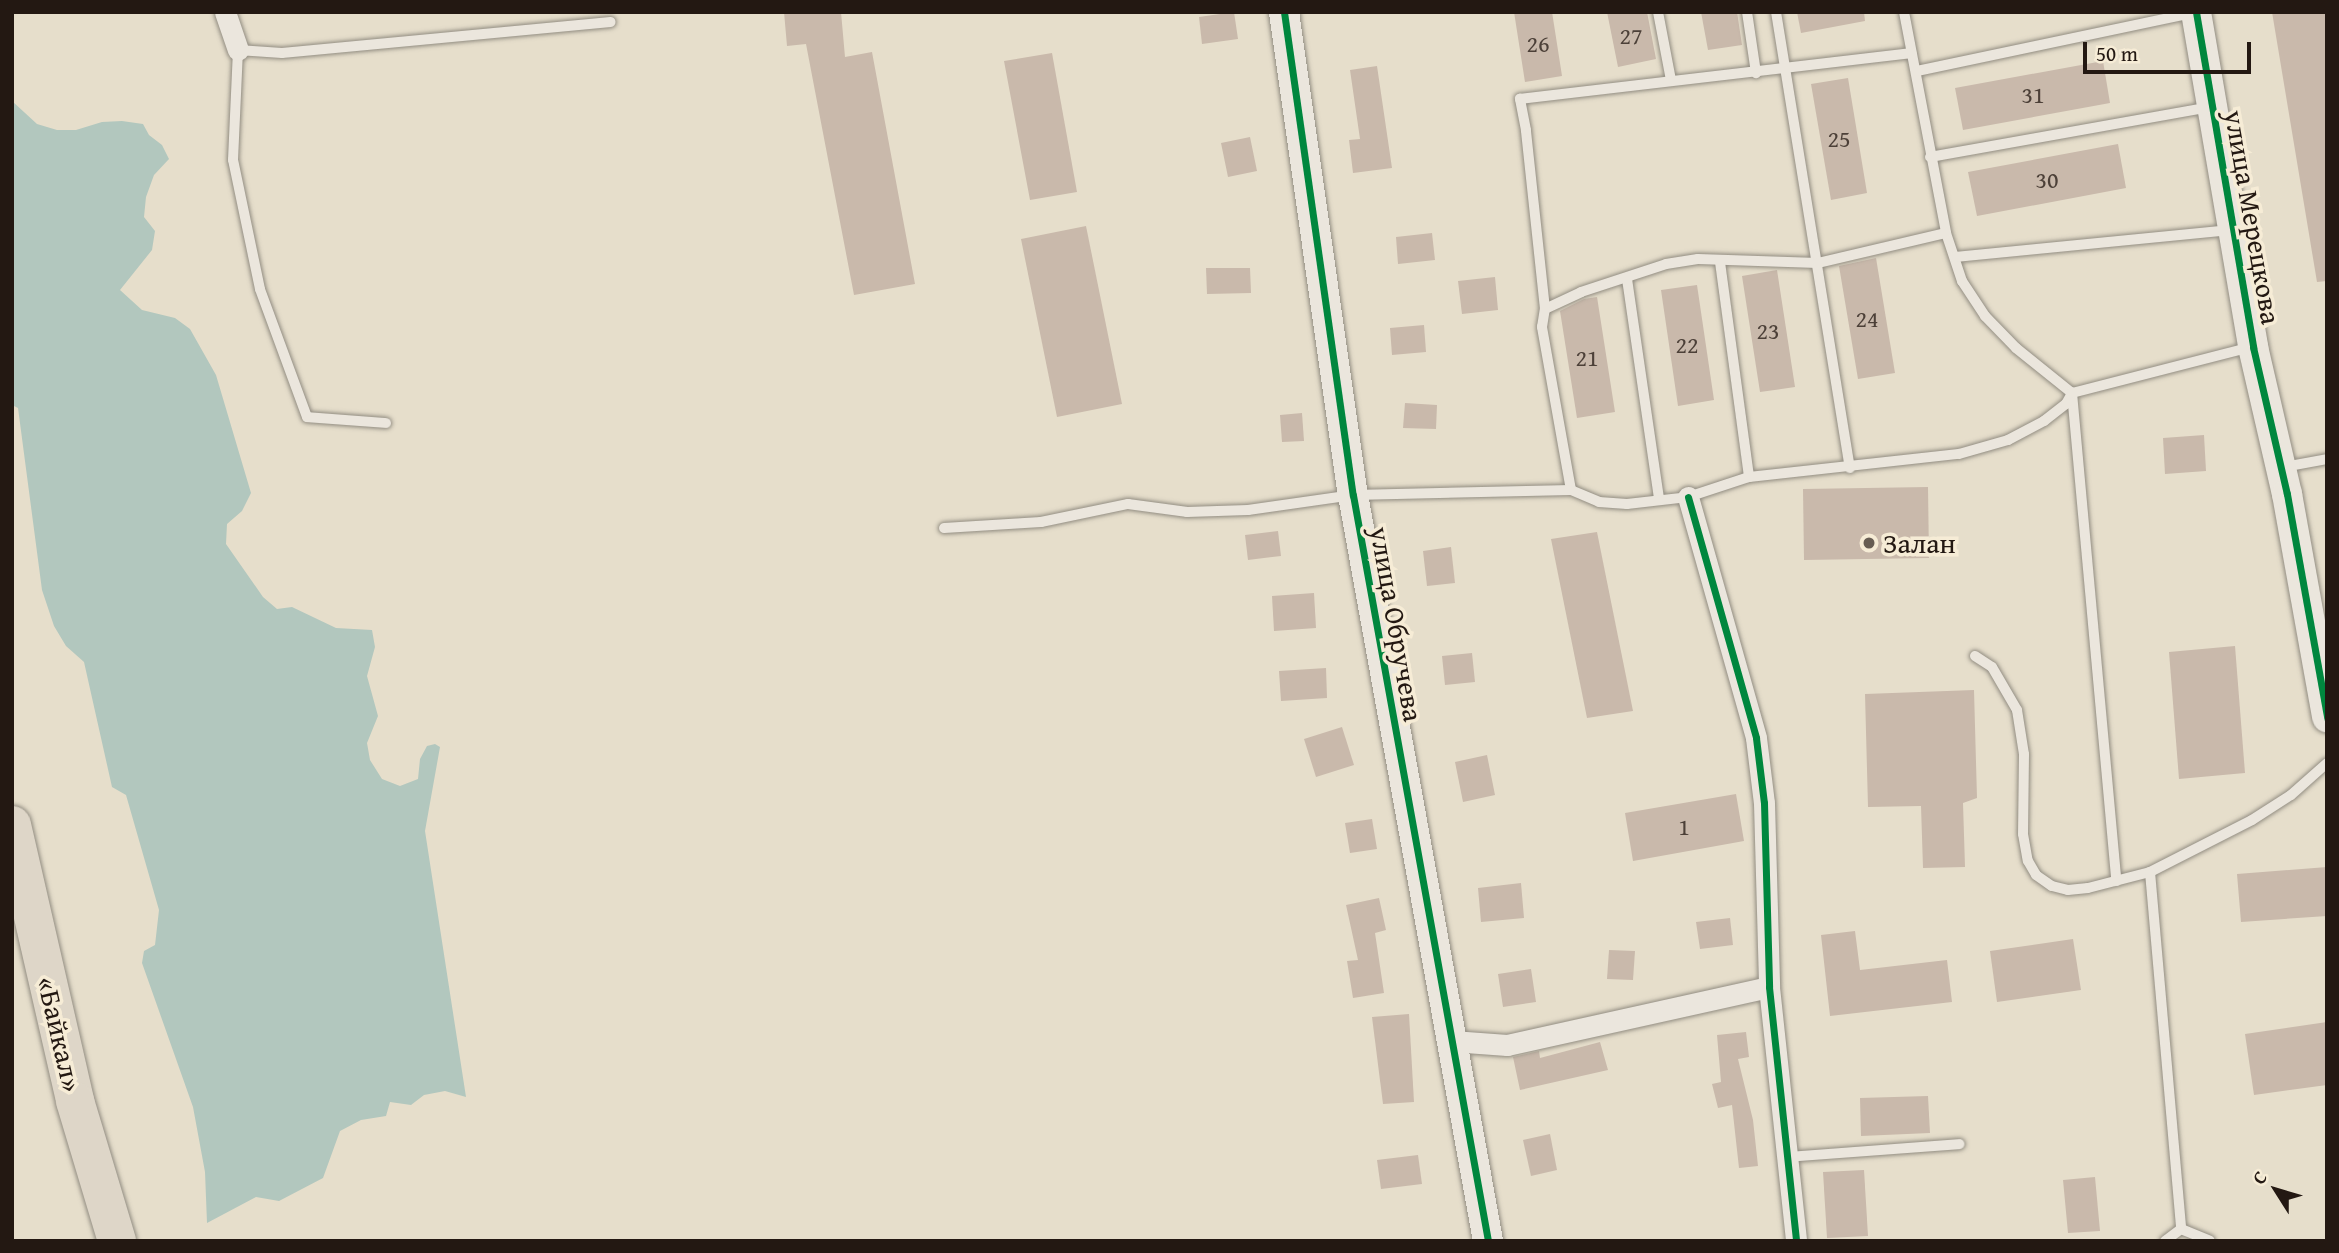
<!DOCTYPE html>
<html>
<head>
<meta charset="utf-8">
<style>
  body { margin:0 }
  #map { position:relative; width:2339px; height:1253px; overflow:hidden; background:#e6decb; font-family:"Gentium Book Plus",serif }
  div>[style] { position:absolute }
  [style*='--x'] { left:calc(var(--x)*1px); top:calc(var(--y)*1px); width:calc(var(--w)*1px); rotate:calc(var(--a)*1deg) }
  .water>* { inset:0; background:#b2c7be }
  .building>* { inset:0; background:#c9b9ab }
  .roads { filter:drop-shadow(0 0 2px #928d82) drop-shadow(0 0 2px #928d82) }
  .lane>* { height:10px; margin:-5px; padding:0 5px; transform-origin:5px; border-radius:5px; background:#ebe6dd }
  .street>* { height:21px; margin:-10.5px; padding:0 10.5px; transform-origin:10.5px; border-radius:10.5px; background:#ebe6dd }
  .secondary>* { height:30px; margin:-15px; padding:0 15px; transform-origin:15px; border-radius:15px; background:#ebe6dd }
  .highway>* { height:38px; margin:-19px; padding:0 19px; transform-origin:19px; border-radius:19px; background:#ded6c8 }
  .cycleway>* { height:7px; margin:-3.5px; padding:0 3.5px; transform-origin:3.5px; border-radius:3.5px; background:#00873e }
  .dots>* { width:19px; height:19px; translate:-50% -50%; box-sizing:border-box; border:4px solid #f6ecd6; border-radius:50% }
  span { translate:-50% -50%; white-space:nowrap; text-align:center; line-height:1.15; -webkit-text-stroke:7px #f6ecd6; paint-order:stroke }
  .number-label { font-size:24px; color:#4c4038 }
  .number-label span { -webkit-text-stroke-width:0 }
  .street-label { font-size:28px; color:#231812 }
  .poi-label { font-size:28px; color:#231812 }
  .left { translate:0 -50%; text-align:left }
  .frame { position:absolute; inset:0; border:14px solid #231812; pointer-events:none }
  .north { position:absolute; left:2241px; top:1155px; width:70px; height:70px; -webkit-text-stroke:5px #f6ecd6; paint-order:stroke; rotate:307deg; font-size:19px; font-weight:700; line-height:28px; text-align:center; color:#231812 }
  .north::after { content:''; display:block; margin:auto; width:24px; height:32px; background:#231812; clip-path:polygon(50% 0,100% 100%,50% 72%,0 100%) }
  .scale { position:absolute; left:2083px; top:42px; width:168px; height:32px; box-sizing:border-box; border:4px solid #231812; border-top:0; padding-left:9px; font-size:21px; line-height:24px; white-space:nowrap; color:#231812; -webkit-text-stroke:5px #f6ecd6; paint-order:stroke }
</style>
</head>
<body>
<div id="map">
  <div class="water">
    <div style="clip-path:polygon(12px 101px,37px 124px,57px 130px,76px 130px,102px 122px,122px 121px,143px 124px,149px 135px,162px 145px,169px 159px,154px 175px,146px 197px,144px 217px,155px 231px,152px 250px,120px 290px,142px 310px,175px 318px,190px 329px,216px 375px,251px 493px,242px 511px,227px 524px,226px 544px,263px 597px,277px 609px,292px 607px,336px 628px,372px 630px,375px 647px,367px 676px,378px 716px,367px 743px,370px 760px,382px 779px,400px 786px,418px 779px,420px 759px,427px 746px,435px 744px,440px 747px,425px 831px,466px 1097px,445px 1091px,424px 1095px,411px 1105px,390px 1102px,386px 1116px,361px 1120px,340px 1131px,323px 1178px,279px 1201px,256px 1197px,207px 1223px,205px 1172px,193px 1107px,142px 963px,144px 951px,155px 945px,159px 910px,126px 795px,112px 787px,84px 662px,66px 646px,54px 626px,42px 590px,18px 408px,12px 405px)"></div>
  </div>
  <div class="building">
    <div style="clip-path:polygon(784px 12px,841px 12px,845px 57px,872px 52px,915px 284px,854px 295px,806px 44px,787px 46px)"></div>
    <div style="clip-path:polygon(1234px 12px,1238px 39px,1202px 44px,1199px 17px)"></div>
    <div style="clip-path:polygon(1514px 12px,1552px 12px,1562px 76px,1525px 82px)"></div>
    <div style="clip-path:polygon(1607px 12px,1647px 12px,1656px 59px,1618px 67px)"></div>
    <div style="clip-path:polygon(1701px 12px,1737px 12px,1742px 45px,1708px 50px)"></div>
    <div style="clip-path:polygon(1797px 12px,1864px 12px,1865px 21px,1801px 33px)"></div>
    <div style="clip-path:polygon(2272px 12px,2327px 12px,2327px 281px,2317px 282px)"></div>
    <div style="clip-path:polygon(1052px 53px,1077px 192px,1030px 200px,1004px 61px)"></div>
    <div style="clip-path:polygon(2103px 61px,2110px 103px,1963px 130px,1955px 88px)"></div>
    <div style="clip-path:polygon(1377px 66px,1392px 168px,1353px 173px,1349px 140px,1360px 139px,1350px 70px)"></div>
    <div style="clip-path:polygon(1848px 78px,1867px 193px,1831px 200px,1811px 84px)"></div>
    <div style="clip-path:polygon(1250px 137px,1257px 171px,1228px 177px,1221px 143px)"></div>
    <div style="clip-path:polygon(2118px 144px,2126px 188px,1977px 216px,1968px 172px)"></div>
    <div style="clip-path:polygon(1086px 226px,1122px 404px,1057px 417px,1021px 239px)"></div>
    <div style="clip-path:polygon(1432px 233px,1435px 260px,1398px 264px,1396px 237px)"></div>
    <div style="clip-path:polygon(1876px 258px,1895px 373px,1858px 379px,1839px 266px)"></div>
    <div style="clip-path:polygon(1206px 268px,1250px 268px,1251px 293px,1207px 294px)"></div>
    <div style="clip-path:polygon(1777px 270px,1795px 387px,1760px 392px,1742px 276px)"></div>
    <div style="clip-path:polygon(1495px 277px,1498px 310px,1462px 314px,1458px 281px)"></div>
    <div style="clip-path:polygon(1697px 285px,1714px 400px,1678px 406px,1661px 290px)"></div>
    <div style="clip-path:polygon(1597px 297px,1615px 412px,1577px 418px,1560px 311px,1584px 299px)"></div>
    <div style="clip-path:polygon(1424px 325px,1426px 352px,1392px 355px,1390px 328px)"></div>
    <div style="clip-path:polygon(1405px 403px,1437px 405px,1436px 429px,1403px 428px)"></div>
    <div style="clip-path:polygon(1302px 413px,1304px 441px,1282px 442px,1280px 415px)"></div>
    <div style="clip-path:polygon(2204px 435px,2206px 471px,2165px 474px,2163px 438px)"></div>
    <div style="clip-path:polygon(1928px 487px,1929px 558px,1804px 560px,1803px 489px)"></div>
    <div style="clip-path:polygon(1278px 531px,1281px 556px,1248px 560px,1245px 535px)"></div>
    <div style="clip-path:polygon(1597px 532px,1633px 711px,1587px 718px,1551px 539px)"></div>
    <div style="clip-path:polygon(1451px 547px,1455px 583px,1427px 586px,1423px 551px)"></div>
    <div style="clip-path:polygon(1314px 593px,1316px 628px,1274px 631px,1272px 596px)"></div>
    <div style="clip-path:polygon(2235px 646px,2245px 773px,2179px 779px,2169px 652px)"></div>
    <div style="clip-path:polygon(1472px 653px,1475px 682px,1445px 685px,1442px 656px)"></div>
    <div style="clip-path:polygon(1326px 668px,1327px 698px,1281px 701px,1279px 671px)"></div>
    <div style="clip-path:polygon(1974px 690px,1977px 798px,1963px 803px,1965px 867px,1923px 868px,1921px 806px,1868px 807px,1865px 694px)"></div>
    <div style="clip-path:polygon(1342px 727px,1354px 765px,1316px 777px,1304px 739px)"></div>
    <div style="clip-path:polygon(1487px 755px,1495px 795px,1463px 802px,1455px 762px)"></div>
    <div style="clip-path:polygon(1736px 794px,1744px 841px,1633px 861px,1625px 813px)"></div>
    <div style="clip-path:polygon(1372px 819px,1377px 849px,1350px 853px,1345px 823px)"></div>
    <div style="clip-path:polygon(2327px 867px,2327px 916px,2241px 922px,2237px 874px)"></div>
    <div style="clip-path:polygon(1521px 883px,1524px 918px,1481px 922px,1478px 888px)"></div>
    <div style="clip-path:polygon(1379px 898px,1386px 930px,1375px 933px,1384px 993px,1353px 998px,1347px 961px,1358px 960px,1346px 905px)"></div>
    <div style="clip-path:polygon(1730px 918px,1733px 945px,1700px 949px,1696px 922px)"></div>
    <div style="clip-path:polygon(1855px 931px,1860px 970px,1947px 960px,1952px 1002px,1830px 1016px,1821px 935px)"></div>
    <div style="clip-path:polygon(2073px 939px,2081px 990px,1997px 1002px,1990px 951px)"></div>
    <div style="clip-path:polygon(1609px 950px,1635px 951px,1633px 980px,1607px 979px)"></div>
    <div style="clip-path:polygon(1531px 969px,1536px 1002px,1503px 1007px,1498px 974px)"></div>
    <div style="clip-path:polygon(1409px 1014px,1414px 1102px,1383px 1104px,1372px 1017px)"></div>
    <div style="clip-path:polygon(2327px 1022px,2327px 1085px,2254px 1095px,2245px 1034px)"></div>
    <div style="clip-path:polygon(1746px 1032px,1749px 1057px,1738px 1059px,1753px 1120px,1758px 1166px,1739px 1168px,1732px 1105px,1718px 1108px,1712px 1084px,1721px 1082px,1717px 1035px)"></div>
    <div style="clip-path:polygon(1600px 1042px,1608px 1070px,1520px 1090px,1513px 1057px,1539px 1051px,1540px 1058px)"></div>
    <div style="clip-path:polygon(1928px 1096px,1930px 1133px,1861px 1136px,1860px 1098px)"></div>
    <div style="clip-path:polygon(1550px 1134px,1557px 1170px,1531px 1176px,1523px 1140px)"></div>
    <div style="clip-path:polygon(1418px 1155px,1422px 1184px,1381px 1189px,1377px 1160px)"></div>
    <div style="clip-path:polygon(1864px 1170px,1868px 1236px,1827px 1238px,1823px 1172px)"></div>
    <div style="clip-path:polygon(2095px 1177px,2100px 1231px,2068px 1233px,2063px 1180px)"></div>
  </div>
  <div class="roads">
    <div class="lane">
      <div style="--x:1658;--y:12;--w:69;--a:79.2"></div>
      <div style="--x:1747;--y:12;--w:62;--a:81.6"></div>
      <div style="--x:1776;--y:12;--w:462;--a:80.8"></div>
      <div style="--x:1904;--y:12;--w:225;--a:79.2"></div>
      <div style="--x:1946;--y:233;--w:51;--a:71.6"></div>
      <div style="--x:1962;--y:281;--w:42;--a:56.7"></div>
      <div style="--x:1985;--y:316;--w:45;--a:45.9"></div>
      <div style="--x:2016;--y:348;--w:72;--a:38.8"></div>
      <div style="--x:2072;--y:393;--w:490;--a:84.8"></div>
      <div style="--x:1917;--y:71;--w:282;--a:-11.9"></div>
      <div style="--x:1930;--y:157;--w:284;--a:-10.1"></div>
      <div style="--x:1955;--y:257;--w:277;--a:-5.6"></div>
      <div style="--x:1720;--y:262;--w:217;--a:82.3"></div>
      <div style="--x:1627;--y:279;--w:222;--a:81.7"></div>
      <div style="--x:1545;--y:309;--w:40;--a:-25"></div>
      <div style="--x:1581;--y:292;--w:89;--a:-18.2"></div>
      <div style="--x:1666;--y:264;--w:32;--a:-9"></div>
      <div style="--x:1698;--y:259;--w:120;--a:1.9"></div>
      <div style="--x:1818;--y:263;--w:131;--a:-13.2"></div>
      <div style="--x:386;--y:423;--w:79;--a:-175.7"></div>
      <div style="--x:307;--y:417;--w:136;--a:-110.2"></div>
      <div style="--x:260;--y:289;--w:132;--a:-101.8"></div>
      <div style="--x:233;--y:160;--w:110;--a:-87.4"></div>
      <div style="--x:238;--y:50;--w:44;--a:3.9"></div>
      <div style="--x:282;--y:53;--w:330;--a:-5.4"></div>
      <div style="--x:2284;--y:467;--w:44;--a:-10.5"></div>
      <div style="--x:1571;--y:490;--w:166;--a:-100.1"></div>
      <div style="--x:1542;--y:327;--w:18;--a:-81"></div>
      <div style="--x:1545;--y:309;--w:180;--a:-96.1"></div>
      <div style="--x:1526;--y:130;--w:32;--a:-101"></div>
      <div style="--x:1520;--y:99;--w:394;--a:-6.7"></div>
      <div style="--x:944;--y:528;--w:97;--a:-3.5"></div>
      <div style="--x:1041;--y:522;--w:89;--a:-11.7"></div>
      <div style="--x:1128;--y:504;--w:60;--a:7.7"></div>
      <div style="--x:1187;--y:512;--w:61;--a:-1.9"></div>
      <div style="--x:1248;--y:510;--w:106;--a:-8.1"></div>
      <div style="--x:1353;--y:495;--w:218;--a:-1.3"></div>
      <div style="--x:1571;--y:490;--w:30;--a:23"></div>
      <div style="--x:1599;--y:502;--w:28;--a:4"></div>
      <div style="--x:1627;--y:504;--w:61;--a:-6.5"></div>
      <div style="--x:1688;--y:497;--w:64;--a:-18.2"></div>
      <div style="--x:1749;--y:477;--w:211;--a:-6.3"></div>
      <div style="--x:1959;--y:454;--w:51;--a:-15.9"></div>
      <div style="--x:2008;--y:440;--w:41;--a:-27.8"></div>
      <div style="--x:2044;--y:421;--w:28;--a:-38"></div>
      <div style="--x:2066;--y:404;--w:13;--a:-61"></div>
      <div style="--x:2072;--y:393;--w:185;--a:-14.4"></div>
      <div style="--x:1975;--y:656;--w:20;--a:33"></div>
      <div style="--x:1992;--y:667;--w:50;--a:59.8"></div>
      <div style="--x:2017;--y:710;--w:45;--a:81"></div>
      <div style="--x:2024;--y:754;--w:80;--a:90.7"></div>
      <div style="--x:2023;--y:834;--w:27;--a:80"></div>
      <div style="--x:2028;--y:861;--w:16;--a:60"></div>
      <div style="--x:2036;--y:875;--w:19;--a:35"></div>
      <div style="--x:2052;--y:886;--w:16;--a:14"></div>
      <div style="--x:2068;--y:890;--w:20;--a:-6"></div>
      <div style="--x:2088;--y:888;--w:64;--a:-14.5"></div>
      <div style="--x:2150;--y:872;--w:114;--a:-27"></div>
      <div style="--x:2252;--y:820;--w:46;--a:-32.7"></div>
      <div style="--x:2291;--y:795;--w:48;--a:-41.6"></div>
      <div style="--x:2150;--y:872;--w:358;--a:85"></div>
      <div style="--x:2181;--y:1229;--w:31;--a:22"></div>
      <div style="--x:1787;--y:1157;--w:173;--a:-4.3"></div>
      <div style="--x:2165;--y:1241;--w:20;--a:-37"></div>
    </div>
    <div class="street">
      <div style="--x:225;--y:12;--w:40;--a:71.1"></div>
      <div style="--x:1688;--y:497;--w:250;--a:74.2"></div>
      <div style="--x:1756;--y:738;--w:65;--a:83"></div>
      <div style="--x:1764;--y:803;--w:184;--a:88.4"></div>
      <div style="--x:1769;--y:987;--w:255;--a:83.9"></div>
      <div style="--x:1452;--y:1041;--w:55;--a:4.2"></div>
      <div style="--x:1507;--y:1045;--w:268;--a:-12.5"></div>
    </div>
    <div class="secondary">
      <div style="--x:1284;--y:12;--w:488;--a:81.9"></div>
      <div style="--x:1353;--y:495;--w:758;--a:79.74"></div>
      <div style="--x:2196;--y:12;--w:340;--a:80.3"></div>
      <div style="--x:2253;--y:347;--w:151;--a:77"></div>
      <div style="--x:2287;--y:494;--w:227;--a:79.8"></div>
    </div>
    <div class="highway">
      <div style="--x:12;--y:825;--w:283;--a:77.1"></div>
      <div style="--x:75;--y:1101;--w:146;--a:73.3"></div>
    </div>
  </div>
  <div class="cycleway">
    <div style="--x:1284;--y:12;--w:488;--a:81.9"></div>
    <div style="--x:1353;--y:495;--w:758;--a:79.74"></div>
    <div style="--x:2196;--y:12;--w:340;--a:80.3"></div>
    <div style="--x:2253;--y:347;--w:151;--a:77"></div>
    <div style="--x:2287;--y:494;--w:227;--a:79.8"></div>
    <div style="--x:1688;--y:497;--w:250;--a:74.2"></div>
    <div style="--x:1756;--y:738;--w:65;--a:83"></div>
    <div style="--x:1764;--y:803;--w:184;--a:88.4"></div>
    <div style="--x:1769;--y:987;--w:255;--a:83.9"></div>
  </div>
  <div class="dots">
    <div style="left:1869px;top:543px;background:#675d53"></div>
  </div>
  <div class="number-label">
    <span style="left:1631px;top:36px">27</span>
    <span style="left:1538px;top:44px">26</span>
    <span style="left:2033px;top:95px">31</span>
    <span style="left:1839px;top:139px">25</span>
    <span style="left:2047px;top:180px">30</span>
    <span style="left:1867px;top:319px">24</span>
    <span style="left:1768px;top:331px">23</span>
    <span style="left:1687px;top:345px">22</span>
    <span style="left:1587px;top:358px">21</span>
    <span style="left:1684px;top:827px">1</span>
  </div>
  <div class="street-label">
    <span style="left:2253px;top:217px;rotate:80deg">улица Мерецкова</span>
    <span style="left:1397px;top:624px;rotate:80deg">улица Обручева</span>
    <span style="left:60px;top:1034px;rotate:77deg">«Байкал»</span>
  </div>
  <div class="poi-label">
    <span class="left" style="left:1883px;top:543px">Залан</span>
  </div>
  <div class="frame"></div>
  <div class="north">С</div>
  <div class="scale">50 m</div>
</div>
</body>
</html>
